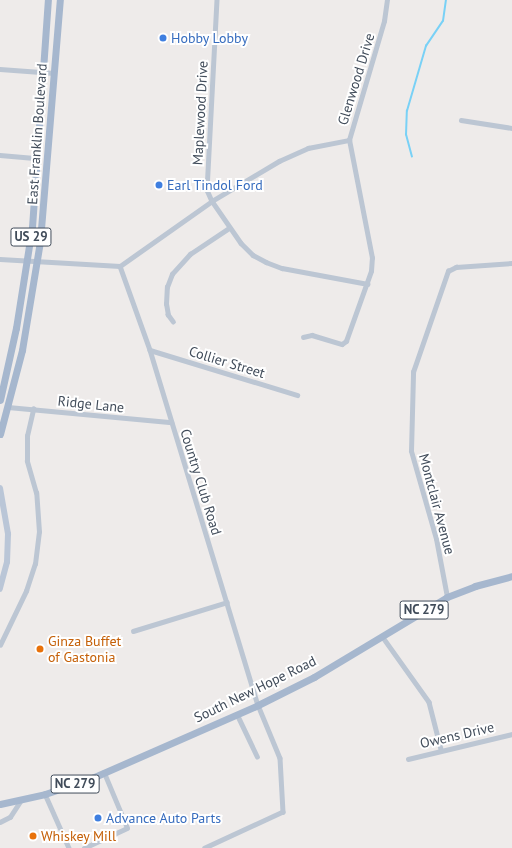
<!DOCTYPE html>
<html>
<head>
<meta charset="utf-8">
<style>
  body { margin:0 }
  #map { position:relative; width:512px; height:848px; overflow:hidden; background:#eeebea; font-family:"PT Sans",sans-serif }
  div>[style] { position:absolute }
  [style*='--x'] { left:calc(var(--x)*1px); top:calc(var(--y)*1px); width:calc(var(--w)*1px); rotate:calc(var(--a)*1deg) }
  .stream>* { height:1.5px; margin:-0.75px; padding:0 0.75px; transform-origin:0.75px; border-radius:0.75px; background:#79d1f6 }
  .minor>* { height:4.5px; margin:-2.25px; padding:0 2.25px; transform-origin:2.25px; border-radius:2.25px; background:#bcc6d3 }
  .secondary>* { height:6px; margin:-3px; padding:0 3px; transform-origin:3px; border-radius:3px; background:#bac6d7 }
  .primary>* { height:7px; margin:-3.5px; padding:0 3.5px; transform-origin:3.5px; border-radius:3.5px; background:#a6b7ce }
  .dots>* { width:11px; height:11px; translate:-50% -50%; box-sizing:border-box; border:2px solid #fff; border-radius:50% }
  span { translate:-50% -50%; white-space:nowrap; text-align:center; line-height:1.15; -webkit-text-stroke:4px #fff; paint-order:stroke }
  .shield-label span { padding:1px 3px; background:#fff; border:1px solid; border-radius:3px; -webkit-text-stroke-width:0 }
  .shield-label { font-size:13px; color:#414c5a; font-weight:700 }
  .shop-label { font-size:14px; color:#366cbe }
  .left { translate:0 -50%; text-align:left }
  .street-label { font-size:14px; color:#414c5a }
  .food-label { font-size:14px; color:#c56008 }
</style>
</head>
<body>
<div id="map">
  <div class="stream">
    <div style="--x:412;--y:157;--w:23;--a:-105"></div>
    <div style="--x:406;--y:135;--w:24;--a:-88"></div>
    <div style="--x:407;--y:111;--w:68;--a:-73.7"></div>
    <div style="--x:426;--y:46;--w:30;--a:-56"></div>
    <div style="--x:443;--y:21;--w:21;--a:-82"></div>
  </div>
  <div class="minor">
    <div style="--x:217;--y:0;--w:190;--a:93"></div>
    <div style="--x:207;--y:190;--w:12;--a:66"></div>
    <div style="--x:212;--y:201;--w:51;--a:55.4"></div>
    <div style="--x:241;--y:243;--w:17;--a:45"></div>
    <div style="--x:253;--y:255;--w:15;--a:28"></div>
    <div style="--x:266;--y:262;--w:17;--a:21"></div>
    <div style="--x:282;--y:268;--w:87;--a:10.5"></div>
    <div style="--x:0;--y:69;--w:54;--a:4.2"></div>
    <div style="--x:461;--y:120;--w:52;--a:8.9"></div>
    <div style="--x:0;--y:155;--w:37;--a:5"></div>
    <div style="--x:0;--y:259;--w:120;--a:3.3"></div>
    <div style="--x:120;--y:266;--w:89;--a:70.3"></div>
    <div style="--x:150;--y:350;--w:371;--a:73.1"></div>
    <div style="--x:258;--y:705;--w:57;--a:67.5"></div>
    <div style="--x:280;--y:758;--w:54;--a:86.8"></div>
    <div style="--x:283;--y:812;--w:86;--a:155.2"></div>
    <div style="--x:120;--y:266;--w:113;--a:-35.2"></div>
    <div style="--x:212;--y:201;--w:78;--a:-30.8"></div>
    <div style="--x:279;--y:161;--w:32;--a:-24"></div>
    <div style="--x:308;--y:148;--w:42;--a:-11"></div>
    <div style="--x:349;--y:140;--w:124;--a:-73.6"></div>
    <div style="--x:384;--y:21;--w:21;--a:-82"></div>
    <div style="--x:173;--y:322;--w:9;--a:-126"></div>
    <div style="--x:168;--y:315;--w:11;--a:-100"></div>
    <div style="--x:166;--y:304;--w:17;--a:-87"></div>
    <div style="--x:167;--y:287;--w:14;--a:-69"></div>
    <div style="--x:172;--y:274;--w:27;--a:-48"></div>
    <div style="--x:190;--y:254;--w:47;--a:-33.7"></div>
    <div style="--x:303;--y:337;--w:9;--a:-13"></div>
    <div style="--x:312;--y:335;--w:31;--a:17"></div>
    <div style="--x:342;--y:344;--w:5;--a:-37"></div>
    <div style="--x:346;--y:341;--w:74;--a:-70.3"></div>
    <div style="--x:371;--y:271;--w:13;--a:-86"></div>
    <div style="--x:372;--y:258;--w:120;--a:-101"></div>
    <div style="--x:150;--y:350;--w:154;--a:17"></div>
    <div style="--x:8;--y:407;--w:164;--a:5.3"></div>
    <div style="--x:447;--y:597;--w:59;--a:-100.7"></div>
    <div style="--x:436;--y:539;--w:91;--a:-105.9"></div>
    <div style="--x:411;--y:451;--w:79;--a:-88.5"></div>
    <div style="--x:413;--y:372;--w:107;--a:-70.9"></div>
    <div style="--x:448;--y:271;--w:9;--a:-27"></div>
    <div style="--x:456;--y:267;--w:56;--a:-4.1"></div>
    <div style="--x:133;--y:631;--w:98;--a:-17.1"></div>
    <div style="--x:382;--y:636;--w:81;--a:54.5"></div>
    <div style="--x:429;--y:702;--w:49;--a:75.7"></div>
    <div style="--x:0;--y:645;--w:60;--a:-64.3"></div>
    <div style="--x:26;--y:591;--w:28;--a:-72"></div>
    <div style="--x:35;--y:564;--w:32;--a:-83"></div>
    <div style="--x:39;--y:532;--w:39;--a:-94"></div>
    <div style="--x:36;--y:493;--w:33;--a:-106"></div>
    <div style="--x:27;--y:461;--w:25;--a:-90"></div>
    <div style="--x:27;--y:436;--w:28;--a:-77"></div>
    <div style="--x:237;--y:714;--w:47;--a:64.5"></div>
    <div style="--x:408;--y:759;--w:107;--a:-13.5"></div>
    <div style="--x:45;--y:794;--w:59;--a:66"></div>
    <div style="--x:0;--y:822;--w:11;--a:-27"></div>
    <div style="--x:10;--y:817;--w:20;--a:-57"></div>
    <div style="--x:84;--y:848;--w:47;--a:-24.9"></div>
    <div style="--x:127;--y:828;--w:60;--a:-112.7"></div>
  </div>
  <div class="secondary">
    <div style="--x:0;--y:488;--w:47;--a:80.1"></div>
    <div style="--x:8;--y:534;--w:28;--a:92"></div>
    <div style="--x:7;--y:562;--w:28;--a:105"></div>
  </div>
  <div class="primary">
    <div style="--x:0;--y:400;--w:74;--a:-77.5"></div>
    <div style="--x:16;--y:328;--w:102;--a:-81"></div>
    <div style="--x:32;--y:227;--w:228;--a:-86"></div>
    <div style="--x:0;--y:434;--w:87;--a:-75.3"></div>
    <div style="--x:22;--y:350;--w:110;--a:-80.6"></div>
    <div style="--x:40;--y:241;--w:242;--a:-85.3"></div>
    <div style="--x:0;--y:804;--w:46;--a:-12.5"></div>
    <div style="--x:45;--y:794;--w:50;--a:-18.8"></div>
    <div style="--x:92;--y:778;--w:181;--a:-23.7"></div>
    <div style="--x:258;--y:705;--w:63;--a:-26.6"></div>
    <div style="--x:314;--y:677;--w:155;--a:-31"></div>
    <div style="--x:447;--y:597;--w:30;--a:-21"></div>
    <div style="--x:475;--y:586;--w:38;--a:-15"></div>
  </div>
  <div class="dots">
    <div style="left:163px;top:38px;background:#3f7fe0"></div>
    <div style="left:159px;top:185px;background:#3f7fe0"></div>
    <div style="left:40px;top:649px;background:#e8710a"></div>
    <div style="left:98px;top:818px;background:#3f7fe0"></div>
    <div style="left:33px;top:836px;background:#e8710a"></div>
  </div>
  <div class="shield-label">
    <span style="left:31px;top:237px">US 29</span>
    <span style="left:424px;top:610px">NC 279</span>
    <span style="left:75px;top:784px">NC 279</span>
  </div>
  <div class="shop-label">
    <span class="left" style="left:171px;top:38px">Hobby Lobby</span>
    <span class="left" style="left:167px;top:185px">Earl Tindol Ford</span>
    <span class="left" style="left:106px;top:818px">Advance Auto Parts</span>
  </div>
  <div class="street-label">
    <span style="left:356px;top:79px;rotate:-73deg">Glenwood Drive</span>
    <span style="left:200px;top:113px;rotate:-87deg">Maplewood Drive</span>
    <span style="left:37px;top:134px;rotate:-86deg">East Franklin Boulevard</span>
    <span style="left:227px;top:362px;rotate:17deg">Collier Street</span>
    <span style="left:91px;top:404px;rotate:6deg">Ridge Lane</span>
    <span style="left:201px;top:482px;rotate:73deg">Country Club Road</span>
    <span style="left:437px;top:504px;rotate:75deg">Montclair Avenue</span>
    <span style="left:255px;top:689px;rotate:-26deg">South New Hope Road</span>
    <span style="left:457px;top:735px;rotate:-13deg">Owens Drive</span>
  </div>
  <div class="food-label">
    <span class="left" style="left:48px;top:649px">Ginza Buffet<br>of Gastonia</span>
    <span class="left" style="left:41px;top:836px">Whiskey Mill</span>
  </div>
</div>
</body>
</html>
